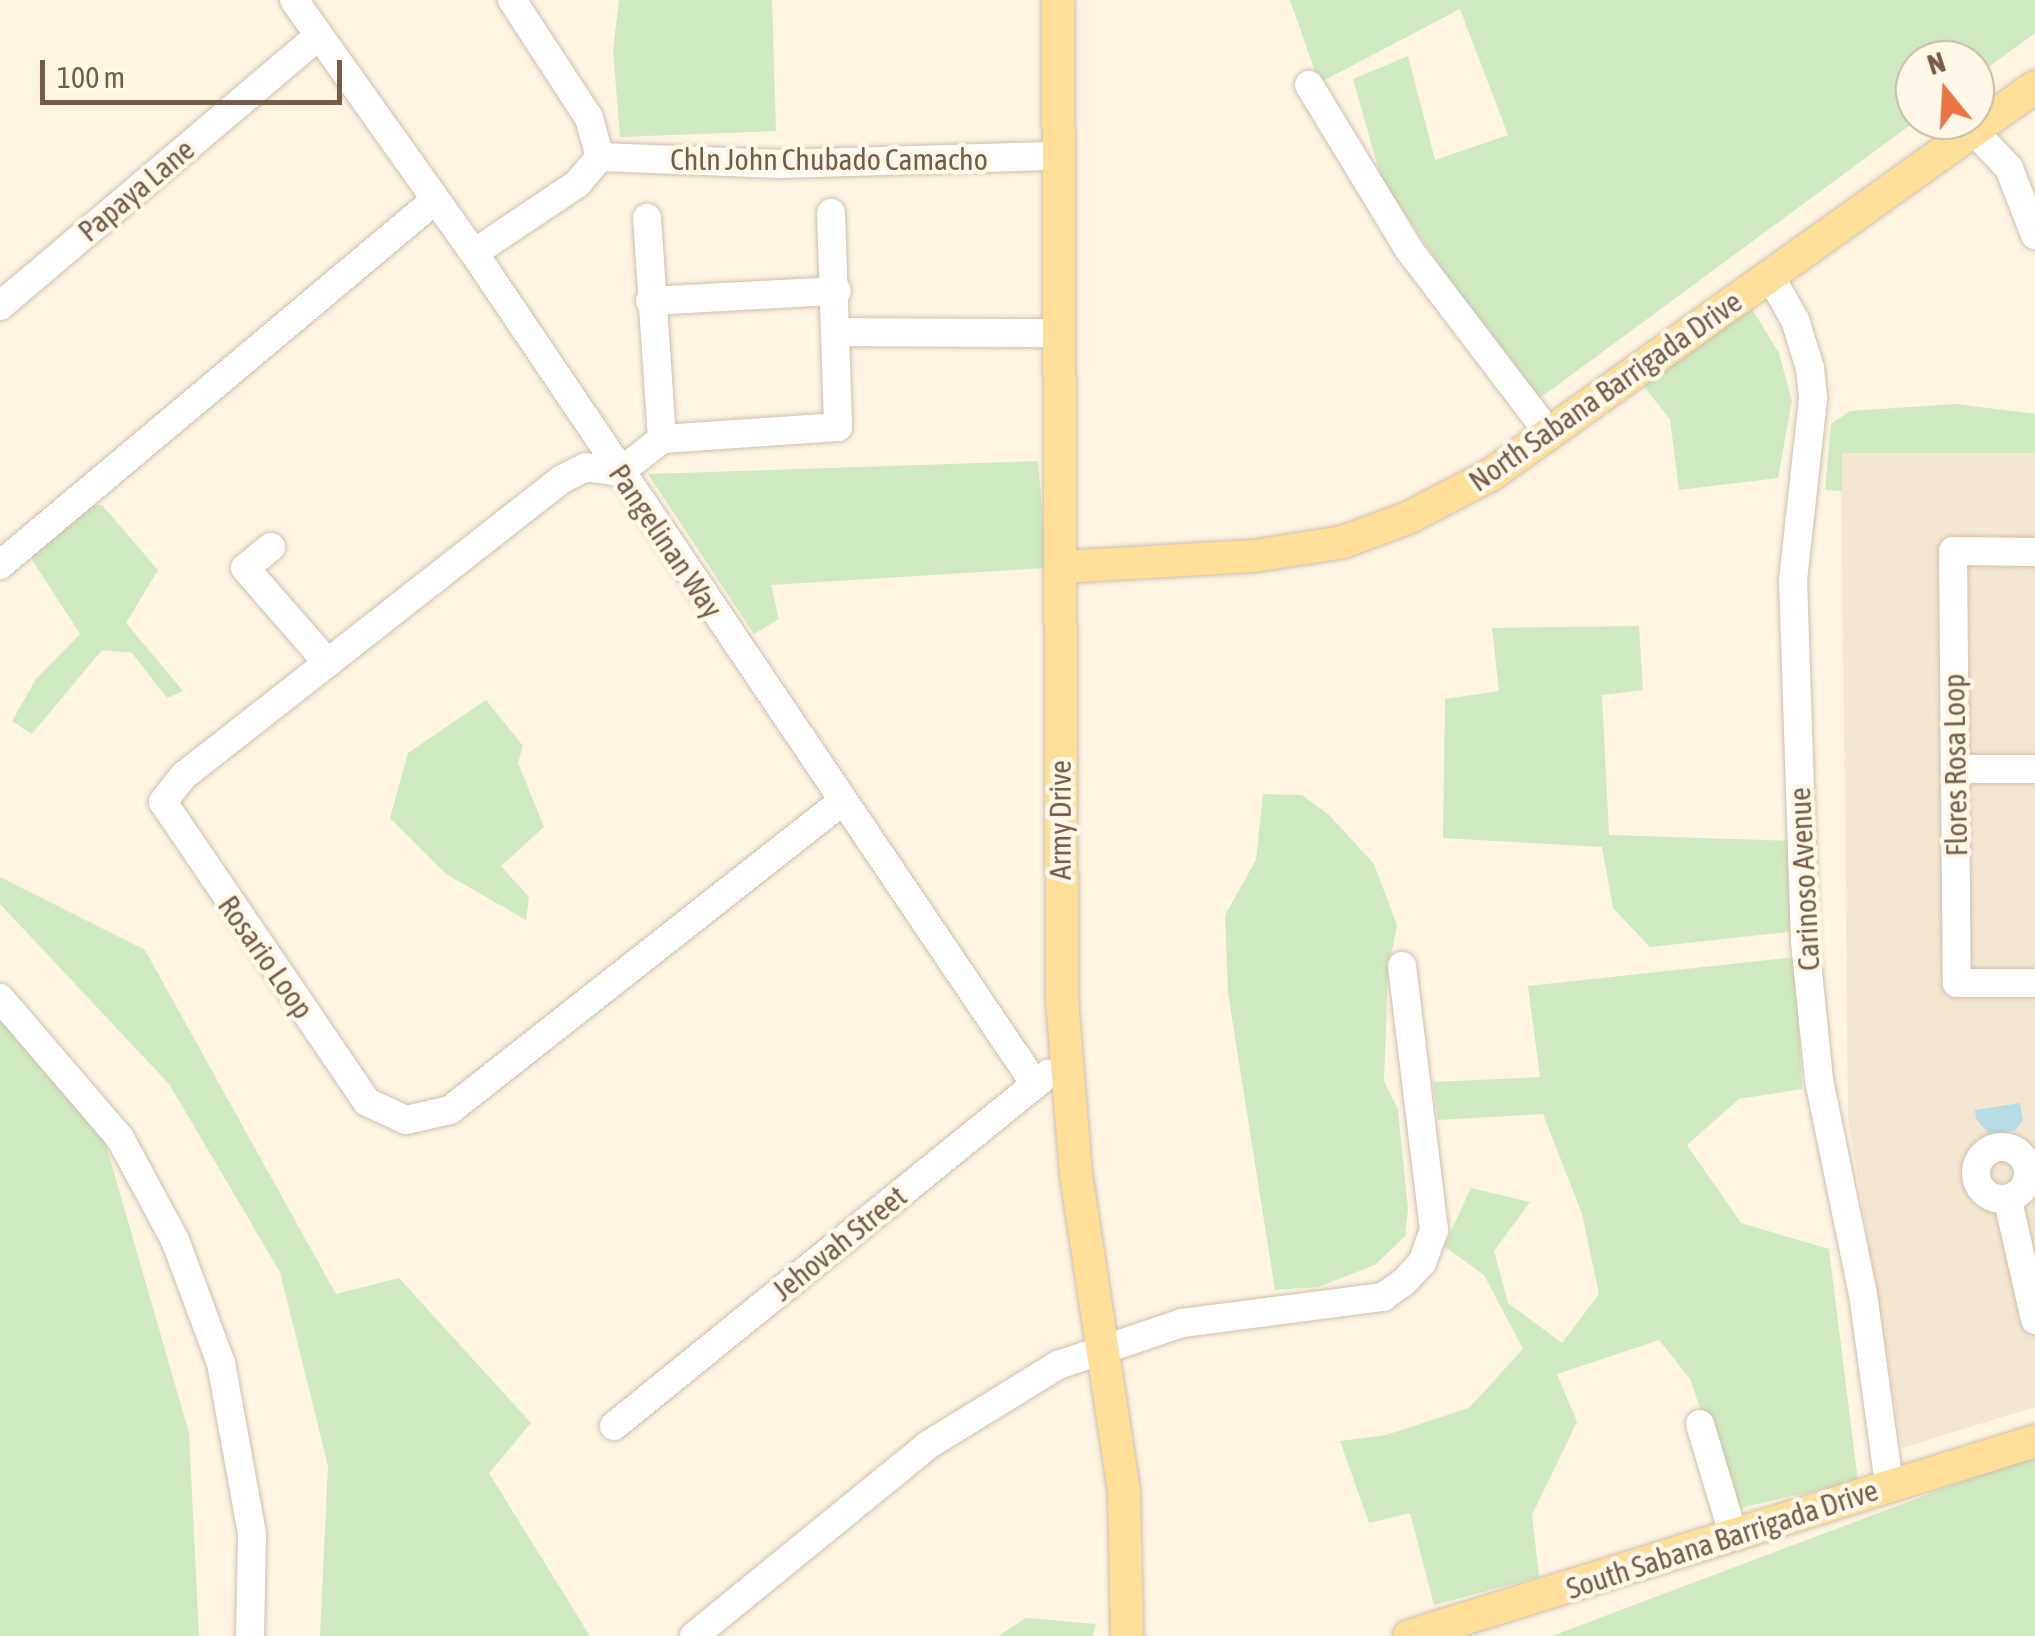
<!DOCTYPE html>
<html>
<head>
<meta charset="utf-8">
<style>
  body { margin:0 }
  #map { position:relative; width:2035px; height:1636px; overflow:hidden; background:#fdf4e2; font-family:"Asap Condensed",sans-serif }
  div>[style] { position:absolute }
  [style*='--x'] { left:calc(var(--x)*1px); top:calc(var(--y)*1px); width:calc(var(--w)*1px); rotate:calc(var(--a)*1deg) }
  .residential>* { inset:0; background:#f4e7d1 }
  .green>* { inset:0; background:#cfeac1 }
  .water>* { inset:0; background:#b7dce6 }
  .roads { filter:drop-shadow(0 0 2px #d0bfac) drop-shadow(0 0 2px #d0bfac) }
  .minor>* { height:28px; margin:-14px; padding:0 14px; transform-origin:14px; border-radius:14px; background:#fff }
  .minor>.ring { margin:-14px; padding:0; box-sizing:content-box; background:none; border:28px solid #fff; border-radius:50% }
  .major>* { height:32px; margin:-16px; padding:0 16px; transform-origin:16px; border-radius:16px; background:#fddf99 }
  span { translate:-50% -50%; white-space:nowrap; text-align:center; line-height:1.15; -webkit-text-stroke:9px #fff8e9; paint-order:stroke }
  .street-label { font-size:30px; color:#755b48 }
  .north { position:absolute; left:1895px; top:40px; width:100px; height:100px; box-sizing:border-box; background:#fff8e9; border:2px solid #c8b9a9; border-radius:50%; rotate:342deg; font-size:28px; font-weight:700; line-height:40px; text-align:center; color:#755b48 }
  .north::after { content:''; display:block; margin:auto; width:35px; height:45px; background:#e97545; clip-path:polygon(50% 0,100% 100%,50% 72%,0 100%) }
  .scale { position:absolute; left:40px; top:60px; width:302px; height:45px; box-sizing:border-box; border:5px solid #755b48; border-top:0; padding-left:12px; font-size:30px; line-height:35px; white-space:nowrap; color:#755b48; -webkit-text-stroke:8px #fff8e9; paint-order:stroke }
</style>
</head>
<body>
<div id="map">
  <div class="residential">
    <div style="clip-path:polygon(2035px 442px,2035px 1407px,1902px 1448px,1848px 1118px,1841px 453px)"></div>
  </div>
  <div class="green">
    <div style="clip-path:polygon(619px 0,772px 0,776px 131px,620px 137px,613px 50px)"></div>
    <div style="clip-path:polygon(1290px 0,2035px 0,2035px 33px,1975px 77px,1975px 60px,1915px 60px,1917px 120px,1532px 404px,1381px 178px,1353px 79px,1408px 56px,1435px 160px,1508px 135px,1460px 9px,1319px 83px)"></div>
    <div style="clip-path:polygon(1746px 299px,1779px 353px,1792px 401px,1778px 478px,1679px 490px,1670px 419px,1637px 378px)"></div>
    <div style="clip-path:polygon(1956px 404px,2035px 414px,2035px 453px,1842px 453px,1842px 491px,1825px 490px,1831px 424px,1850px 411px)"></div>
    <div style="clip-path:polygon(1038px 461px,1047px 568px,771px 585px,779px 619px,754px 634px,648px 474px)"></div>
    <div style="clip-path:polygon(102px 505px,158px 570px,126px 623px,183px 691px,167px 698px,132px 653px,102px 650px,32px 734px,12px 721px,36px 679px,80px 634px,25px 549px,69px 506px)"></div>
    <div style="clip-path:polygon(1639px 626px,1643px 690px,1602px 695px,1609px 835px,1794px 841px,1796px 931px,1650px 947px,1613px 908px,1602px 847px,1443px 838px,1445px 699px,1499px 691px,1492px 628px)"></div>
    <div style="clip-path:polygon(486px 700px,523px 746px,518px 763px,544px 827px,501px 866px,529px 897px,526px 920px,446px 874px,390px 818px,408px 753px)"></div>
    <div style="clip-path:polygon(1263px 794px,1302px 795px,1329px 815px,1374px 864px,1397px 925px,1388px 971px,1384px 1081px,1398px 1110px,1408px 1209px,1405px 1236px,1375px 1265px,1318px 1287px,1275px 1290px,1228px 993px,1225px 915px,1256px 860px)"></div>
    <div style="clip-path:polygon(0 877px,145px 950px,336px 1294px,399px 1278px,531px 1423px,489px 1473px,590px 1636px,320px 1636px,328px 1466px,280px 1272px,169px 1084px,0 904px)"></div>
    <div style="clip-path:polygon(1795px 957px,1802px 1089px,1739px 1099px,1687px 1145px,1741px 1223px,1829px 1249px,1858px 1481px,1735px 1509px,1690px 1379px,1659px 1340px,1557px 1374px,1577px 1422px,1532px 1515px,1539px 1577px,1434px 1605px,1410px 1513px,1369px 1523px,1340px 1441px,1386px 1435px,1469px 1408px,1523px 1349px,1484px 1275px,1444px 1246px,1471px 1188px,1530px 1202px,1494px 1251px,1508px 1303px,1562px 1343px,1599px 1294px,1582px 1214px,1543px 1114px,1438px 1120px,1433px 1082px,1540px 1077px,1528px 986px)"></div>
    <div style="clip-path:polygon(0 1010px,96px 1110px,189px 1433px,199px 1636px,0 1636px)"></div>
    <div style="clip-path:polygon(2035px 1454px,2035px 1636px,1552px 1636px)"></div>
    <div style="clip-path:polygon(1026px 1618px,1096px 1624px,1093px 1636px,998px 1636px)"></div>
  </div>
  <div class="water">
    <div style="clip-path:polygon(2020px 1103px,2023px 1120px,2016px 1130px,1990px 1135px,1976px 1119px,1975px 1110px)"></div>
  </div>
  <div class="roads">
    <div class="minor">
      <div style="--x:294;--y:0;--w:310;--a:54.6"></div>
      <div style="--x:474;--y:253;--w:1003;--a:55.98"></div>
      <div style="--x:1309;--y:85;--w:194;--a:58.7"></div>
      <div style="--x:1410;--y:251;--w:228;--a:52.7"></div>
      <div style="--x:1974;--y:131;--w:51;--a:46.6"></div>
      <div style="--x:2009;--y:168;--w:72;--a:68.8"></div>
      <div style="--x:600;--y:157;--w:181;--a:2.2"></div>
      <div style="--x:781;--y:164;--w:277;--a:-1.7"></div>
      <div style="--x:831;--y:213;--w:214;--a:88.1"></div>
      <div style="--x:838;--y:427;--w:176;--a:176.1"></div>
      <div style="--x:662;--y:439;--w:53;--a:141.8"></div>
      <div style="--x:620;--y:472;--w:34;--a:-172"></div>
      <div style="--x:586;--y:467;--w:27;--a:153"></div>
      <div style="--x:562;--y:479;--w:480;--a:141.9"></div>
      <div style="--x:184;--y:775;--w:34;--a:128"></div>
      <div style="--x:163;--y:802;--w:363;--a:55.8"></div>
      <div style="--x:367;--y:1102;--w:43;--a:24.8"></div>
      <div style="--x:406;--y:1120;--w:45;--a:-12.8"></div>
      <div style="--x:450;--y:1110;--w:499;--a:-38.2"></div>
      <div style="--x:647;--y:218;--w:222;--a:86.1"></div>
      <div style="--x:474;--y:253;--w:125;--a:-33.9"></div>
      <div style="--x:578;--y:183;--w:34;--a:-50"></div>
      <div style="--x:600;--y:157;--w:41;--a:-105.8"></div>
      <div style="--x:589;--y:118;--w:141;--a:-123.1"></div>
      <div style="--x:1770;--y:276;--w:51;--a:60.4"></div>
      <div style="--x:1795;--y:320;--w:50;--a:72.6"></div>
      <div style="--x:1810;--y:368;--w:31;--a:84"></div>
      <div style="--x:1813;--y:399;--w:181;--a:96.3"></div>
      <div style="--x:1793;--y:579;--w:363;--a:88.1"></div>
      <div style="--x:1805;--y:942;--w:139;--a:84.2"></div>
      <div style="--x:1819;--y:1080;--w:218;--a:78.4"></div>
      <div style="--x:1863;--y:1294;--w:193;--a:82.2"></div>
      <div style="--x:650;--y:301;--w:187;--a:-3.1"></div>
      <div style="--x:0;--y:306;--w:417;--a:-40.3"></div>
      <div style="--x:840;--y:332;--w:217;--a:0.3"></div>
      <div style="--x:271;--y:547;--w:33;--a:141"></div>
      <div style="--x:245;--y:568;--w:126;--a:48.9"></div>
      <div style="--x:2035;--y:552;--w:82;--a:-179.3"></div>
      <div style="--x:1953;--y:551;--w:432;--a:89.5"></div>
      <div style="--x:1957;--y:983;--w:78;--a:0"></div>
      <div style="--x:0;--y:565;--w:566;--a:-39.99"></div>
      <div style="--x:1955;--y:769;--w:80;--a:0"></div>
      <div style="--x:0;--y:998;--w:184;--a:49.4"></div>
      <div style="--x:120;--y:1138;--w:116;--a:61.7"></div>
      <div style="--x:175;--y:1240;--w:131;--a:69.5"></div>
      <div style="--x:221;--y:1363;--w:174;--a:79.7"></div>
      <div style="--x:252;--y:1534;--w:102;--a:91.1"></div>
      <div class="ring" style="left:1976px;top:1147px;width:24px;height:24px"></div>
      <div style="--x:2008;--y:1201;--w:122;--a:77.2"></div>
      <div style="--x:1700;--y:1424;--w:118;--a:73.3"></div>
      <div style="--x:614;--y:1426;--w:559;--a:-39.04"></div>
      <div style="--x:694;--y:1636;--w:302;--a:-39.2"></div>
      <div style="--x:928;--y:1445;--w:153;--a:-31.6"></div>
      <div style="--x:1058;--y:1365;--w:131;--a:-18.7"></div>
      <div style="--x:1182;--y:1323;--w:203;--a:-7.4"></div>
      <div style="--x:1383;--y:1297;--w:26;--a:-36"></div>
      <div style="--x:1404;--y:1282;--w:26;--a:-47"></div>
      <div style="--x:1422;--y:1263;--w:35;--a:-70"></div>
      <div style="--x:1434;--y:1230;--w:266;--a:-96.9"></div>
    </div>
    <div class="major">
      <div style="--x:1058;--y:0;--w:1000;--a:89.77"></div>
      <div style="--x:1062;--y:1000;--w:175;--a:85.4"></div>
      <div style="--x:1076;--y:1174;--w:321;--a:81.4"></div>
      <div style="--x:1124;--y:1491;--w:145;--a:88.8"></div>
      <div style="--x:1062;--y:567;--w:192;--a:-3.3"></div>
      <div style="--x:1254;--y:556;--w:90;--a:-8.9"></div>
      <div style="--x:1343;--y:542;--w:69;--a:-20.3"></div>
      <div style="--x:1408;--y:518;--w:95;--a:-27.6"></div>
      <div style="--x:1492;--y:474;--w:667;--a:-35.48"></div>
      <div style="--x:1409;--y:1636;--w:656;--a:-17.3"></div>
    </div>
  </div>
  <div class="street-label">
    <span style="left:829px;top:159px">Chln John Chubado Camacho</span>
    <span style="left:136px;top:190px;rotate:-40deg">Papaya Lane</span>
    <span style="left:1605px;top:391px;rotate:-35deg">North Sabana Barrigada Drive</span>
    <span style="left:666px;top:541px;rotate:56deg">Pangelinan Way</span>
    <span style="left:1955px;top:765px;rotate:-91deg">Flores Rosa Loop</span>
    <span style="left:1060px;top:820px;rotate:-90deg">Army Drive</span>
    <span style="left:1804px;top:879px;rotate:-93deg">Carinoso Avenue</span>
    <span style="left:266px;top:957px;rotate:55deg">Rosario Loop</span>
    <span style="left:839px;top:1243px;rotate:-39deg">Jehovah Street</span>
    <span style="left:1722px;top:1539px;rotate:-18deg">South Sabana Barrigada Drive</span>
  </div>
  <div class="north">N</div>
  <div class="scale">100 m</div>
</div>
</body>
</html>
